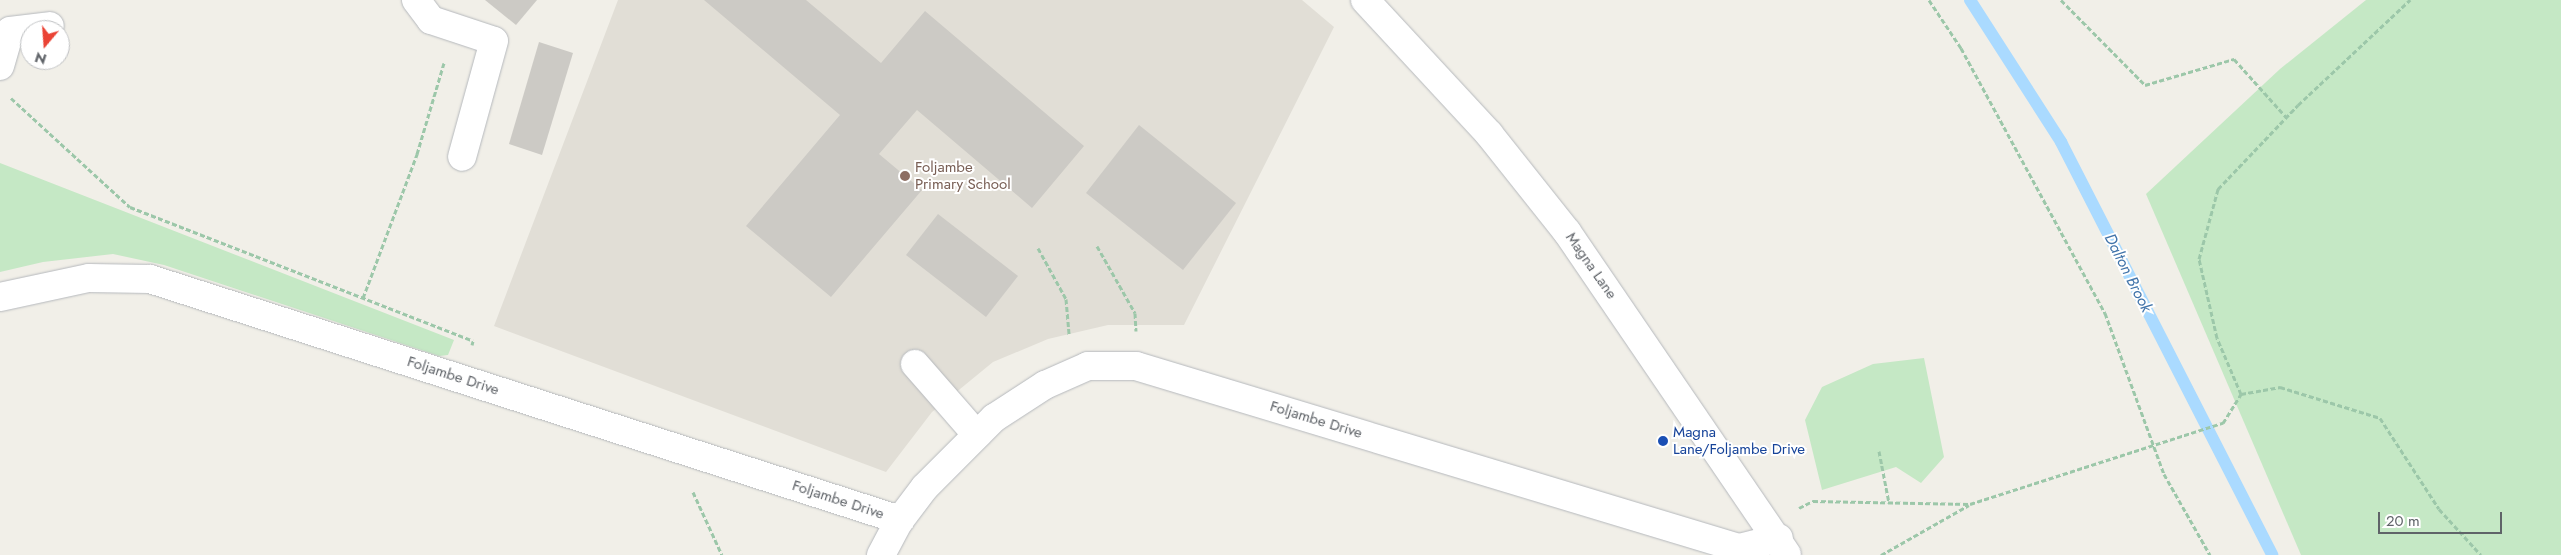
<!DOCTYPE html>
<html>
<head>
<meta charset="utf-8">
<style>
  body { margin:0 }
  #map { position:relative; width:2561px; height:555px; overflow:hidden; background:#f1efe8; font-family:Jost,sans-serif }
  div>[style] { position:absolute }
  [style*='--x'] { left:calc(var(--x)*1px); top:calc(var(--y)*1px); width:calc(var(--w)*1px); rotate:calc(var(--a)*1deg) }
  .education>* { inset:0; background:#e1ded6 }
  .green>* { inset:0; background:#c5e8c5 }
  .stream>* { height:12px; margin:-6px; padding:0 6px; transform-origin:6px; border-radius:6px; background:#aadaff }
  .building>* { inset:0; background:#cccac5 }
  .path>* { height:3px; margin-top:-1.5px; transform-origin:0; background:repeating-linear-gradient(90deg,#9cc7a9 0 5px,transparent 0 7.5px) }
  .roads { filter:drop-shadow(0 0 1px #b5b8bc) drop-shadow(0 0 1px #b5b8bc) }
  .minor>* { height:28px; margin:-14px; padding:0 14px; transform-origin:14px; border-radius:14px; background:#fff }
  .dots>* { width:14px; height:14px; translate:-50% -50%; box-sizing:border-box; border:2px solid #fff; border-radius:50% }
  span { translate:-50% -50%; white-space:nowrap; text-align:center; line-height:1.15; -webkit-text-stroke:4px #fff; paint-order:stroke }
  .education-label { font-size:15px; color:#785e54 }
  .left { translate:0 -50%; text-align:left }
  .street-label { font-size:15px; color:#5f6368 }
  .transit-label { font-size:15px; color:#164399 }
  .water-label { font-size:16px; color:#4174aa; font-style:italic }
  .north { position:absolute; left:20px; top:20px; width:50px; height:50px; box-sizing:border-box; background:#fff; border:1px solid #bfc1c3; border-radius:50%; rotate:198deg; font-size:14px; font-weight:700; line-height:20px; text-align:center; color:#5f6368 }
  .north::after { content:''; display:block; margin:auto; width:18px; height:22px; background:#ea4335; clip-path:polygon(50% 0,100% 100%,50% 72%,0 100%) }
  .scale { position:absolute; left:2378px; top:512px; width:124px; height:22px; box-sizing:border-box; border:2px solid #5f6368; border-top:0; padding-left:6px; font-size:15px; line-height:18px; white-space:nowrap; color:#5f6368; -webkit-text-stroke:4px #fff; paint-order:stroke }
</style>
</head>
<body>
<div id="map">
  <div class="education">
    <div style="clip-path:polygon(618px 0,1302px 0,1334px 27px,1184px 325px,1108px 325px,1048px 339px,993px 362px,932px 412px,886px 472px,494px 326px)"></div>
  </div>
  <div class="green">
    <div style="clip-path:polygon(2366px 0,2561px 0,2561px 555px,2301px 555px,2146px 194px,2280px 69px)"></div>
    <div style="clip-path:polygon(0 163px,454px 340px,448px 355px,439px 356px,164px 265px,113px 254px,43px 262px,0 272px)"></div>
    <div style="clip-path:polygon(1924px 358px,1944px 457px,1921px 483px,1896px 467px,1822px 490px,1805px 420px,1822px 387px,1873px 364px)"></div>
  </div>
  <div class="stream">
    <div style="--x:1970;--y:0;--w:169;--a:57.3"></div>
    <div style="--x:2061;--y:142;--w:464;--a:62.9"></div>
  </div>
  <div class="building">
    <div style="clip-path:polygon(485px 0,537px 0,516px 25px)"></div>
    <div style="clip-path:polygon(704px 0,806px 0,881px 63px,925px 11px,1084px 146px,1032px 208px,917px 110px,879px 154px,922px 190px,831px 297px,746px 226px,840px 115px)"></div>
    <div style="clip-path:polygon(539px 42px,573px 53px,542px 155px,509px 144px)"></div>
    <div style="clip-path:polygon(1139px 125px,1236px 203px,1183px 270px,1086px 193px)"></div>
    <div style="clip-path:polygon(938px 214px,1018px 276px,986px 317px,906px 255px)"></div>
  </div>
  <div class="path">
    <div style="--x:1929;--y:0;--w:58;--a:56.3"></div>
    <div style="--x:1961;--y:48;--w:302;--a:61.5"></div>
    <div style="--x:2105;--y:313;--w:171;--a:69.9"></div>
    <div style="--x:2164;--y:474;--w:93;--a:60.4"></div>
    <div style="--x:2061;--y:0;--w:120;--a:45.3"></div>
    <div style="--x:2145;--y:85;--w:93;--a:-16.3"></div>
    <div style="--x:2234;--y:59;--w:78;--a:48.1"></div>
    <div style="--x:11;--y:98;--w:161;--a:42.5"></div>
    <div style="--x:130;--y:207;--w:368;--a:21.3"></div>
    <div style="--x:473;--y:341;--w:4;--a:104"></div>
    <div style="--x:1097;--y:246;--w:77;--a:60.4"></div>
    <div style="--x:1135;--y:313;--w:18;--a:87"></div>
    <div style="--x:1038;--y:248;--w:58;--a:61.2"></div>
    <div style="--x:1066;--y:299;--w:37;--a:85"></div>
    <div style="--x:363;--y:298;--w:154;--a:-69.4"></div>
    <div style="--x:417;--y:154;--w:95;--a:-73.5"></div>
    <div style="--x:2241;--y:394;--w:40;--a:-10"></div>
    <div style="--x:2280;--y:387;--w:105;--a:17.2"></div>
    <div style="--x:2380;--y:418;--w:108;--a:57"></div>
    <div style="--x:2439;--y:509;--w:62;--a:47.6"></div>
    <div style="--x:1879;--y:451;--w:53;--a:79.1"></div>
    <div style="--x:693;--y:492;--w:69;--a:65.3"></div>
    <div style="--x:1799;--y:508;--w:16;--a:-27"></div>
    <div style="--x:1813;--y:501;--w:157;--a:1.1"></div>
    <div style="--x:1970;--y:504;--w:266;--a:-17.8"></div>
    <div style="--x:2223;--y:423;--w:34;--a:-58"></div>
    <div style="--x:2241;--y:394;--w:61;--a:-113.2"></div>
    <div style="--x:2217;--y:338;--w:81;--a:-102.8"></div>
    <div style="--x:2199;--y:259;--w:73;--a:-74.8"></div>
    <div style="--x:2218;--y:189;--w:116;--a:-46.4"></div>
    <div style="--x:2298;--y:105;--w:154;--a:-43.2"></div>
    <div style="--x:1881;--y:555;--w:101;--a:-29.6"></div>
  </div>
  <div class="roads">
    <div class="minor">
      <div style="--x:416;--y:0;--w:25;--a:53"></div>
      <div style="--x:431;--y:20;--w:66;--a:18.4"></div>
      <div style="--x:494;--y:41;--w:120;--a:105.4"></div>
      <div style="--x:1365;--y:0;--w:183;--a:47.2"></div>
      <div style="--x:1489;--y:134;--w:125;--a:51.5"></div>
      <div style="--x:1567;--y:232;--w:390;--a:55.7"></div>
      <div style="--x:0;--y:66;--w:36;--a:-74"></div>
      <div style="--x:10;--y:31;--w:40;--a:-7.1"></div>
      <div style="--x:0;--y:297;--w:91;--a:-12.1"></div>
      <div style="--x:89;--y:278;--w:61;--a:0.9"></div>
      <div style="--x:150;--y:279;--w:788;--a:17.81"></div>
      <div style="--x:915;--y:364;--w:94;--a:48.9"></div>
      <div style="--x:881;--y:555;--w:40;--a:-62"></div>
      <div style="--x:900;--y:520;--w:41;--a:-52.9"></div>
      <div style="--x:925;--y:487;--w:98;--a:-45"></div>
      <div style="--x:994;--y:418;--w:61;--a:-32.9"></div>
      <div style="--x:1045;--y:385;--w:47;--a:-23.8"></div>
      <div style="--x:1088;--y:366;--w:48;--a:0"></div>
      <div style="--x:1136;--y:366;--w:630;--a:16.8"></div>
      <div style="--x:1739;--y:548;--w:41;--a:-14"></div>
    </div>
  </div>
  <div class="dots">
    <div style="left:905px;top:176px;background:#8d6e63"></div>
    <div style="left:1663px;top:441px;background:#1a4fb4"></div>
  </div>
  <div class="education-label">
    <span class="left" style="left:915px;top:176px">Foljambe<br>Primary School</span>
  </div>
  <div class="street-label">
    <span style="left:1591px;top:266px;rotate:55deg">Magna Lane</span>
    <span style="left:453px;top:376px;rotate:18deg">Foljambe Drive</span>
    <span style="left:1316px;top:420px;rotate:17deg">Foljambe Drive</span>
    <span style="left:838px;top:500px;rotate:18deg">Foljambe Drive</span>
  </div>
  <div class="transit-label">
    <span class="left" style="left:1673px;top:441px">Magna<br>Lane/Foljambe Drive</span>
  </div>
  <div class="water-label">
    <span style="left:2128px;top:273px;rotate:63deg">Dalton Brook</span>
  </div>
  <div class="north">N</div>
  <div class="scale">20 m</div>
</div>
</body>
</html>
